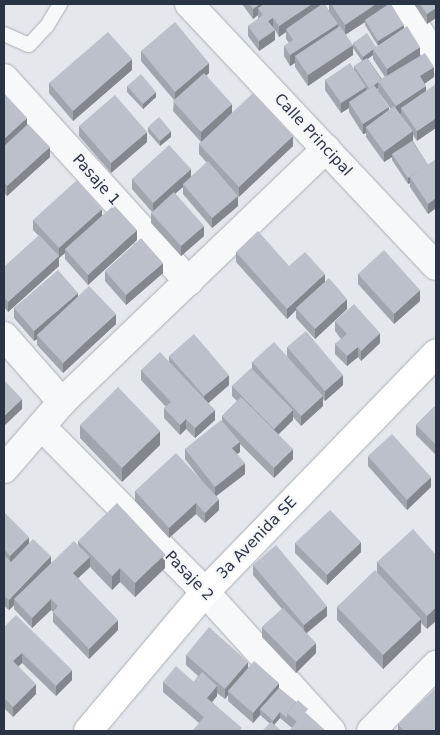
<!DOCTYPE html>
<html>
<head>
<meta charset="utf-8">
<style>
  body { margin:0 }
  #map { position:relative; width:440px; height:735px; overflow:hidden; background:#e4e7ec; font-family:"DejaVu Sans",sans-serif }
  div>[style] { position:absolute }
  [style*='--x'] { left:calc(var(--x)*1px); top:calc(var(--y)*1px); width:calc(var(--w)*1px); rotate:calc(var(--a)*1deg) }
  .roads { filter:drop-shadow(0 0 1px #a9aeb7) drop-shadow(0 0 1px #a9aeb7) }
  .lane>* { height:14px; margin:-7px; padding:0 7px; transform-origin:7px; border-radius:7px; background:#f7f8fa }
  .street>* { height:28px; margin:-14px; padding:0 14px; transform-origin:14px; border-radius:14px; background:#f7f8fa }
  .secondary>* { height:28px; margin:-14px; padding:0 14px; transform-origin:14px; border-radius:14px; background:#fff }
  .wall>* { inset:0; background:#a1a5ae }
  .shaded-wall>* { inset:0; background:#83868d }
  .building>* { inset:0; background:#bbc0ca }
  span { translate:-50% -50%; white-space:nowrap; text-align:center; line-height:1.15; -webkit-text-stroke:4px #f4f6f9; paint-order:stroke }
  .street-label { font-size:15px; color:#2b3445 }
  .frame { position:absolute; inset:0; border:5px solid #2b3445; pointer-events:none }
</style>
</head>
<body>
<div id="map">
  <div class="roads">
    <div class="lane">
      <div style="--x:4;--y:34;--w:27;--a:24"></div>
      <div style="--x:29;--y:45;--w:26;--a:-47"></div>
      <div style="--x:47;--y:26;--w:26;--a:-59"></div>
    </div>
    <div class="street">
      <div style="--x:189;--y:4;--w:360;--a:46.7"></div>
      <div style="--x:402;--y:4;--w:65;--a:58.3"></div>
      <div style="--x:4;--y:78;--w:275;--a:47.8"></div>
      <div style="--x:4;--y:336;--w:88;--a:48.7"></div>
      <div style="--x:41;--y:426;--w:233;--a:45.3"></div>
      <div style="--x:205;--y:592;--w:188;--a:47.8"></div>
      <div style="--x:4;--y:469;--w:89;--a:-49.1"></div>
      <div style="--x:62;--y:402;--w:366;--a:-43.8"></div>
      <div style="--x:371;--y:731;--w:93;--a:-45.4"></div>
    </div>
    <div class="secondary">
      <div style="--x:88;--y:731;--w:182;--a:-49.9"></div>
      <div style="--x:205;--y:592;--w:332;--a:-45.9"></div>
    </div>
  </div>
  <div class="wall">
    <div style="clip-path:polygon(evenodd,242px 4px,326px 4px,325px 5px,329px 11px,329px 4px,389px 4px,434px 77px,425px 83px,417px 141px,413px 135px,413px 141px,428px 165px,436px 159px,436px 208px,428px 214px,410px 187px,410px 183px,408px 184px,392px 160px,392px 157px,384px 162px,366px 137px,366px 133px,363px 134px,349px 112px,349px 108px,341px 113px,325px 90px,325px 80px,354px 69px,354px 66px,362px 61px,353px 48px,353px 43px,376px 47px,378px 46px,365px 25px,365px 22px,346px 34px,353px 55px,308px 86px,295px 67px,295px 63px,290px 66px,284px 56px,284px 46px,289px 43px,286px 39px,286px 32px,279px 37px,275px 30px,275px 40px,259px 51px,248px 36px,248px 26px,258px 19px,258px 15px,253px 19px,242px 4px,373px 55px,373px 59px,385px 77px,382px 79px,368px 59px,373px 55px,242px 4px,378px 88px,378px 91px,391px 109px,389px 110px,377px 89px,378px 88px)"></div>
    <div style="clip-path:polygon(414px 4px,436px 4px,436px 18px,427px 24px)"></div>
    <div style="clip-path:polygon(141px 51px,209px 73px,206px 76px,232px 113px,293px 146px,238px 197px,238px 206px,212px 228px,183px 194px,183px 187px,175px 193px,204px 236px,181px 256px,151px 223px,151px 213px,152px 212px,132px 189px,132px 179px,191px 177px,207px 163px,199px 154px,199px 144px,201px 142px,173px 111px,174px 100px,141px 61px)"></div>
    <div style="clip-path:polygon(132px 70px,73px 121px,49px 93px,49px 83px)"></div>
    <div style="clip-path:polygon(127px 86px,156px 97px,143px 109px,127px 92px)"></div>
    <div style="clip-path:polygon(4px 93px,50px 157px,7px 196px,4px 193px)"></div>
    <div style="clip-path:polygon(79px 126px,147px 142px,111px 173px,79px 136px)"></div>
    <div style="clip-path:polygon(148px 127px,171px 137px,160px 146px,148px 132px)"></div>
    <div style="clip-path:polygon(102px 215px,137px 240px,88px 285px,65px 259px,65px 253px,59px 258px,59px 266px,8px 312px,4px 307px,4px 266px,4px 267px,39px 236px,33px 230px,33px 220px)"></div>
    <div style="clip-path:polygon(236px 252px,289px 266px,325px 282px,347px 309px,315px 339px,296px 318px,296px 310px,287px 319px,236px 262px)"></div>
    <div style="clip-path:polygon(105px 271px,163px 273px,126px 305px,105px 281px)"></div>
    <div style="clip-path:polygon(358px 274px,420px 301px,394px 324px,358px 284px)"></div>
    <div style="clip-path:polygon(14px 308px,116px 324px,63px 373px,37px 345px,37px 339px,34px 341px,14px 318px)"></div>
    <div style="clip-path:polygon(335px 321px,380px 343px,361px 361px,358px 357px,347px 366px,335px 354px,335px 344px,341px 339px,335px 331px)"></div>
    <div style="clip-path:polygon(287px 347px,343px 385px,325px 401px,323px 399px,323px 406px,301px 426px,293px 417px,293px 420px,278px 434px,293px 459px,274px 478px,240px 444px,240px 452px,237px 454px,245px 474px,216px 496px,219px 510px,205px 523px,196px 514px,169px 538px,135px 501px,135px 491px,201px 480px,185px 459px,185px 449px,222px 421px,222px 416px,237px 401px,232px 396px,232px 386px,252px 369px,252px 362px,287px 357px)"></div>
    <div style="clip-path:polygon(169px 356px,229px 385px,208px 403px,215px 420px,195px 438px,186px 429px,180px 435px,164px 418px,164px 408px,166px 407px,141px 380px,141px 370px,169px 361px)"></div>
    <div style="clip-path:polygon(436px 405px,436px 455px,416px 435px,416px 425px)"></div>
    <div style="clip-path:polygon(80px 425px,160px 445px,122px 482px,80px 438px)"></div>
    <div style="clip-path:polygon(368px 456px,431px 487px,407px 510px,368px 466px)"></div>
    <div style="clip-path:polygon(4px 512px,29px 544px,51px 563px,78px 545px,78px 541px,165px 568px,135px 597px,120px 582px,112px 590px,90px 567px,78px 578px,118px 630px,89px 659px,53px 622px,53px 612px,51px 610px,32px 628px,14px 609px,14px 605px,9px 610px,4px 606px)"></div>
    <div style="clip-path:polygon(295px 543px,361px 552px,327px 585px,295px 553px)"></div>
    <div style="clip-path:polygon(436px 555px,427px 629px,421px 623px,421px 632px,383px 669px,337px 620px,337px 607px,377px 572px,377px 562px)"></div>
    <div style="clip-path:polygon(253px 565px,327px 616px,307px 633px,316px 653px,296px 673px,262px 637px,262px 627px,282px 609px,253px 575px)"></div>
    <div style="clip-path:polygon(4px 627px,72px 680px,56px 696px,22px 663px,18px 666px,36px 694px,13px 717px,4px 708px)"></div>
    <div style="clip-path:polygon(186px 655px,248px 667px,279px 688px,296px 702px,308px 709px,292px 728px,280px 718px,274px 725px,269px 723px,260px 715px,253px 723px,228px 701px,228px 695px,225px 699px,217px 693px,217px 696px,212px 702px,242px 731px,199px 723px,163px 692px,163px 682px,194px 682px,198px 676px,186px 665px)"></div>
    <div style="clip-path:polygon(398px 724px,436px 731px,398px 731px)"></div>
  </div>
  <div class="shaded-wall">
    <div style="clip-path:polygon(260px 4px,274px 4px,258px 8px,258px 15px,253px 19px,253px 9px)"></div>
    <div style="clip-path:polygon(312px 4px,326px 4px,287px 31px,286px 29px,286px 32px,279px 37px,279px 26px)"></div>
    <div style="clip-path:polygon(376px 4px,389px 4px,365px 20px,365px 22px,345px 35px,345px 25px)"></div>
    <div style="clip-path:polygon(436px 8px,436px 18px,427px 24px,427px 14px)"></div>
    <div style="clip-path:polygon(273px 18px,273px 28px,268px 21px)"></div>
    <div style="clip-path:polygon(338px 24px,338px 34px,295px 56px,295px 63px,290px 66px,290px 55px)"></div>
    <div style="clip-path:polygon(404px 25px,404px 30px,378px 47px,378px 41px)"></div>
    <div style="clip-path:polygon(275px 30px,275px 40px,259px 51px,259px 41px)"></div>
    <div style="clip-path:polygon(353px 45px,353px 55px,308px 86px,308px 75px)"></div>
    <div style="clip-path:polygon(420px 47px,420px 57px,387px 79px,387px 69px)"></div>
    <div style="clip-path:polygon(373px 50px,373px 55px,363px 62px,363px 57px)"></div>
    <div style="clip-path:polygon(132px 59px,132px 70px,73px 121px,73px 111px)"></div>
    <div style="clip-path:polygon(209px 63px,209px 73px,175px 102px,175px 92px)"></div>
    <div style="clip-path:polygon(434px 67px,434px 77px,420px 87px,420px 76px)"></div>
    <div style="clip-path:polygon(378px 82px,378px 88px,369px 94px,369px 89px)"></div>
    <div style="clip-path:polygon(426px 86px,426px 96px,401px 108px,401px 113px,396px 117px,396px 106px)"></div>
    <div style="clip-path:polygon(366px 87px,366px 97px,349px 102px,349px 108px,341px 113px,341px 103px)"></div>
    <div style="clip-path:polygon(156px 92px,156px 97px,143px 109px,143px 104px)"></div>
    <div style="clip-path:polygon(232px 104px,232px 114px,201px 142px,201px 132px)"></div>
    <div style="clip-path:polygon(389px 107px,389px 117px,366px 127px,366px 133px,363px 134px,363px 124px)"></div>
    <div style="clip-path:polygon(27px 118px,27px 128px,4px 149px,4px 139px)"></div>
    <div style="clip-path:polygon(436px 118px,436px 128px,417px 141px,417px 131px)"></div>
    <div style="clip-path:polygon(171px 131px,171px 137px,160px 146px,160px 141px)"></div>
    <div style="clip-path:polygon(413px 131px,413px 141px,392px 154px,392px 157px,384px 162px,384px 152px)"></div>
    <div style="clip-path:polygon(147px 132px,147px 142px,111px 173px,111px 163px)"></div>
    <div style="clip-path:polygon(293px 136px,293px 146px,239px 197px,239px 187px)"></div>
    <div style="clip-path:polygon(50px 147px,50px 157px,7px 196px,7px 186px)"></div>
    <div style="clip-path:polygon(191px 169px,191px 180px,183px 184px,183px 187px,153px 213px,153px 203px)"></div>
    <div style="clip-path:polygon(410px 177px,410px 183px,408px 184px,408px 178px)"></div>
    <div style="clip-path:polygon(238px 196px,238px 206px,212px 228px,212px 218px)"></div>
    <div style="clip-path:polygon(436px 198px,436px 208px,428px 214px,428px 204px)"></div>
    <div style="clip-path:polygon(102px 209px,102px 219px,65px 249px,65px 253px,59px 258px,59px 248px)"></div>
    <div style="clip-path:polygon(204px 226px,204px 236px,181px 256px,181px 246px)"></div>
    <div style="clip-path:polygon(137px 230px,137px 240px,88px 285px,88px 275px)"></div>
    <div style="clip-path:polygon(59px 256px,59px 266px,8px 312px,8px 302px)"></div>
    <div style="clip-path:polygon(163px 263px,163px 273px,126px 305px,126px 295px)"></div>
    <div style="clip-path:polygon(325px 274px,325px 284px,296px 308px,296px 310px,287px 319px,287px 309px)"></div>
    <div style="clip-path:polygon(420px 290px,420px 301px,394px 324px,394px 314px)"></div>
    <div style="clip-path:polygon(78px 293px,78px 303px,37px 335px,37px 339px,34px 341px,34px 331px)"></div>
    <div style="clip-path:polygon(347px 299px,347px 309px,315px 339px,315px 329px)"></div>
    <div style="clip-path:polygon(116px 314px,116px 324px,63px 373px,63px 363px)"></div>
    <div style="clip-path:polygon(380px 333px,380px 343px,361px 361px,361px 351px)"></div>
    <div style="clip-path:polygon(358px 347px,358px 357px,347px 366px,347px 356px)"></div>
    <div style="clip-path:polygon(229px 375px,229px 385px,204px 407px,204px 396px)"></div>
    <div style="clip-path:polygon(343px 375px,343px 385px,325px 401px,325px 391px)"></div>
    <div style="clip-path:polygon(323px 396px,323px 406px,301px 426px,301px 416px)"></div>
    <div style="clip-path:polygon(22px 399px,22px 409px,4px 426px,4px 416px)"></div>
    <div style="clip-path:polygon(215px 410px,215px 420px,195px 438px,195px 428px)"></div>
    <div style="clip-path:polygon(293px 410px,293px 420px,274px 439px,274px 429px)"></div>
    <div style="clip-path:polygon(186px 419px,186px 429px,180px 435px,180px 425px)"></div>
    <div style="clip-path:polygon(160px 431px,160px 445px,122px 482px,122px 468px)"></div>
    <div style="clip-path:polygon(240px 442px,240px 452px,232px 458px,232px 448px)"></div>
    <div style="clip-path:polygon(293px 449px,293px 459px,274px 478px,274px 468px)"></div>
    <div style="clip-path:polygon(245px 463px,245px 474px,215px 497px,215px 487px)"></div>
    <div style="clip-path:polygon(431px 477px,431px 487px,407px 510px,407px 500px)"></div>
    <div style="clip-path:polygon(219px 499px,219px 510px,205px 523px,205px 513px)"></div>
    <div style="clip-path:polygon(196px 503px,196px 514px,169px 538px,169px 528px)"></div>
    <div style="clip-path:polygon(29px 537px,29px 547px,10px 566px,10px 556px)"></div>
    <div style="clip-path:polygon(361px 542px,361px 552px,327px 585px,327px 575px)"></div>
    <div style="clip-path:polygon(165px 554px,165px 568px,135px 597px,135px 583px)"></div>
    <div style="clip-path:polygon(51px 556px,51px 567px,14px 599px,14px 605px,9px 610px,9px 600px)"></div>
    <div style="clip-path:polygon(90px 557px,90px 567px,73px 583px,73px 573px)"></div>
    <div style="clip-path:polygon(120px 568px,120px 582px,112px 590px,112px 576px)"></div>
    <div style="clip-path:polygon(51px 599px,51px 610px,32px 628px,32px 618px)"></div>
    <div style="clip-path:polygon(327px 606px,327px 616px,304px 635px,304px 625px)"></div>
    <div style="clip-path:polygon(436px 607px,436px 621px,427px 629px,427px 616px)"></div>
    <div style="clip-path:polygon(421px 619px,421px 632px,383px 669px,383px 655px)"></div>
    <div style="clip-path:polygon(118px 620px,118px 630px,89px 659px,89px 649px)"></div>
    <div style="clip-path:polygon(316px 643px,316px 653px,296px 673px,296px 662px)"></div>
    <div style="clip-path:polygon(22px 653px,22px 663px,13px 672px,13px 661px)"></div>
    <div style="clip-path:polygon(248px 662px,248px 672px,228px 691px,228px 695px,225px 699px,225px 689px)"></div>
    <div style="clip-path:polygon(72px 670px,72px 680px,56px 696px,56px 686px)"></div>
    <div style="clip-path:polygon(279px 683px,279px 693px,260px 709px,260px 715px,253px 723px,253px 713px)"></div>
    <div style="clip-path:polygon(36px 684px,36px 694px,13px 717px,13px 707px)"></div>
    <div style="clip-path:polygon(217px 686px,217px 696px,207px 708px,207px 698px)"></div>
    <div style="clip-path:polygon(280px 712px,280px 718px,273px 726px,273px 721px)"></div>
  </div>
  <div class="building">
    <div style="clip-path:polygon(249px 4px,260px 4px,253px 9px)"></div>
    <div style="clip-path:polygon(264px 4px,312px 4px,279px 26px,273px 18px,268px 21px,275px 30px,259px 41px,248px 26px,263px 15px,258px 8px)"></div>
    <div style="clip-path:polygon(322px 4px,324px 4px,338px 24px,290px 55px,284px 46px,293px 40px,286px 29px)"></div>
    <div style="clip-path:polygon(331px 4px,376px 4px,345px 25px)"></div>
    <div style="clip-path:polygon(389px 4px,391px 4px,404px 25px,378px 41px,365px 20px)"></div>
    <div style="clip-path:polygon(420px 4px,436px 4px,436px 8px,427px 14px)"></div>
    <div style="clip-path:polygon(175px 22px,209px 63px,175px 92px,141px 51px)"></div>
    <div style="clip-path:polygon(340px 26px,353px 45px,308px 75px,295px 56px)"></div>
    <div style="clip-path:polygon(407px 26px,420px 47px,387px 69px,373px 49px)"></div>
    <div style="clip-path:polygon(108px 32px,132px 59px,73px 111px,49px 83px)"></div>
    <div style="clip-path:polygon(367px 33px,376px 47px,363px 57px,353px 43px)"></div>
    <div style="clip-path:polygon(425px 53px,434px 67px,420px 76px,426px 86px,396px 106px,378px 81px)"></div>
    <div style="clip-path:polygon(367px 58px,381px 79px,378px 81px,379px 82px,369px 88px,354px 66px)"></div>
    <div style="clip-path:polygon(350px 63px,366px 87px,341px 103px,325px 80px)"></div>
    <div style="clip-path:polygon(204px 73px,232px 104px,201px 132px,173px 101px)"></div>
    <div style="clip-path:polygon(141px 74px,156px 92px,143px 104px,127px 86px)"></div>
    <div style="clip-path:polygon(436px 84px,436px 118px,417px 131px,401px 108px)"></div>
    <div style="clip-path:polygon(374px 85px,389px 107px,363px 124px,349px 102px)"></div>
    <div style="clip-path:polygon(4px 93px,27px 118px,4px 139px)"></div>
    <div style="clip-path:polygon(253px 93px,293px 136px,239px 187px,199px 144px)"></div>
    <div style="clip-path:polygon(115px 95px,147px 132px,111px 163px,79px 126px)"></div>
    <div style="clip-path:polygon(394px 106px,413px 131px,384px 152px,366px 127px)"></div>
    <div style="clip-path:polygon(159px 117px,171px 131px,160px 141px,148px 127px)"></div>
    <div style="clip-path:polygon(28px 124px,50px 147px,7px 186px,4px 182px,4px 146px)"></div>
    <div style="clip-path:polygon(412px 141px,428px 165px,408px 178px,392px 154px)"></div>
    <div style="clip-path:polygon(169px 145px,191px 169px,153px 203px,132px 179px)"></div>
    <div style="clip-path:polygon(436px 159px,436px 198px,428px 204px,410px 177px)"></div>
    <div style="clip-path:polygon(208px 161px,238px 196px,212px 218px,183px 184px)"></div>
    <div style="clip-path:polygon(77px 180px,102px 209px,59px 248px,33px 220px)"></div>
    <div style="clip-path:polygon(174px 192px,204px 226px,181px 246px,151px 213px)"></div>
    <div style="clip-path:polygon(114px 205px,137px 230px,88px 275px,65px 249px)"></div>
    <div style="clip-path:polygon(258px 231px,289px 266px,305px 252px,325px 274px,287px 309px,236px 252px)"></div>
    <div style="clip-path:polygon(39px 235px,59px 256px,8px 302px,4px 297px,4px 266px,4px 267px)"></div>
    <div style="clip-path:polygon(141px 238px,163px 263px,126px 295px,105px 271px)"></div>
    <div style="clip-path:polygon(384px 250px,420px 290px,394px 314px,358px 274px)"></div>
    <div style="clip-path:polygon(58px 270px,78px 293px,34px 331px,14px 308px)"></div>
    <div style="clip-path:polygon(329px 278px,347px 299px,315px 329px,296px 308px)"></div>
    <div style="clip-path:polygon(89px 286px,116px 314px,63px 363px,37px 335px)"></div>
    <div style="clip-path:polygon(354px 304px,380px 333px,361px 351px,358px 347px,347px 356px,335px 344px,347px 334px,335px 321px)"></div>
    <div style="clip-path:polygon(306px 331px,343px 375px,325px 391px,287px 347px)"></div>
    <div style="clip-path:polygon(194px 334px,229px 375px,204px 396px,169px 356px)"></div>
    <div style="clip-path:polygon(274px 342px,323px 396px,301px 416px,252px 362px)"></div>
    <div style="clip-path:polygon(160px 352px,215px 410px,195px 428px,186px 419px,180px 425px,164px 408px,171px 402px,141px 370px)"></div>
    <div style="clip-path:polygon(251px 368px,293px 410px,274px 429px,232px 386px)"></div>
    <div style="clip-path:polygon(4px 380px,22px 399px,4px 416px)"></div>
    <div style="clip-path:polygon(118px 387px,160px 431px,122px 468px,80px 425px)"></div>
    <div style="clip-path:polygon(241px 397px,293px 449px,274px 468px,222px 416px)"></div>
    <div style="clip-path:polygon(436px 405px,436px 445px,416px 425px)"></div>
    <div style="clip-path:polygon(221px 420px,240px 442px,232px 448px,245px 463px,215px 487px,185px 449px)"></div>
    <div style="clip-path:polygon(392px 434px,431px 477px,407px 500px,368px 456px)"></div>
    <div style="clip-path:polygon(176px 453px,219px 499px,205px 513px,196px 503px,169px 528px,135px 491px)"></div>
    <div style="clip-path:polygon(117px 503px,165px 554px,135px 583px,120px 568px,112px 576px,78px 541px)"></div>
    <div style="clip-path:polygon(330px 510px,361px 542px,327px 575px,295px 543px)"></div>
    <div style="clip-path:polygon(4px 512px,29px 537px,10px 556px,4px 549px)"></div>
    <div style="clip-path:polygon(413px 529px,436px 555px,436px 607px,427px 616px,377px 562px)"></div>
    <div style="clip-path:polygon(33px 539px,51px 556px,9px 600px,4px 596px,4px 555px,11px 562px)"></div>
    <div style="clip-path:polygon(74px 541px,90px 557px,73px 573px,118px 620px,89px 649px,53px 612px,58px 606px,51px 599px,32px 618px,14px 599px)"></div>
    <div style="clip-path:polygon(276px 545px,327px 606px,304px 625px,253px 565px)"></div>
    <div style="clip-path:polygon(375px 570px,421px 619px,383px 655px,337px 607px)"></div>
    <div style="clip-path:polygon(283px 608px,316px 643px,296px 662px,262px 627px)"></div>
    <div style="clip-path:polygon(16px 615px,72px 670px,56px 686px,22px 653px,13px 661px,36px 684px,13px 707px,4px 698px,4px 627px)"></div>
    <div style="clip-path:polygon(209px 627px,248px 662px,225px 689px,186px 655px)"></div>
    <div style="clip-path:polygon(254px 661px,279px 683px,253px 713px,228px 691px)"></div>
    <div style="clip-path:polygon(176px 666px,194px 682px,202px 672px,217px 686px,207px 698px,242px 728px,239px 731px,192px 731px,204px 717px,163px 682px)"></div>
    <div style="clip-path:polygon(279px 688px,296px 702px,287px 713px,287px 718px,280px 712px,273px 721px,260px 709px)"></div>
    <div style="clip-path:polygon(436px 688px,436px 731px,404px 731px,398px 724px)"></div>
    <div style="clip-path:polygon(298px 700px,308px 709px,305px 712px,326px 731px,289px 731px,297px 722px,287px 713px)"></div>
    <div style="clip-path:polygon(271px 722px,282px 731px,262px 731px)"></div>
  </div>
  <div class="street-label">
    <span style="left:313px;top:135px;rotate:47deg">Calle Principal</span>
    <span style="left:96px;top:180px;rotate:48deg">Pasaje 1</span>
    <span style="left:257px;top:538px;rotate:-46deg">3a Avenida SE</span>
    <span style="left:189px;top:576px;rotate:46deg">Pasaje 2</span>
  </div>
  <div class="frame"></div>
</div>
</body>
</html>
